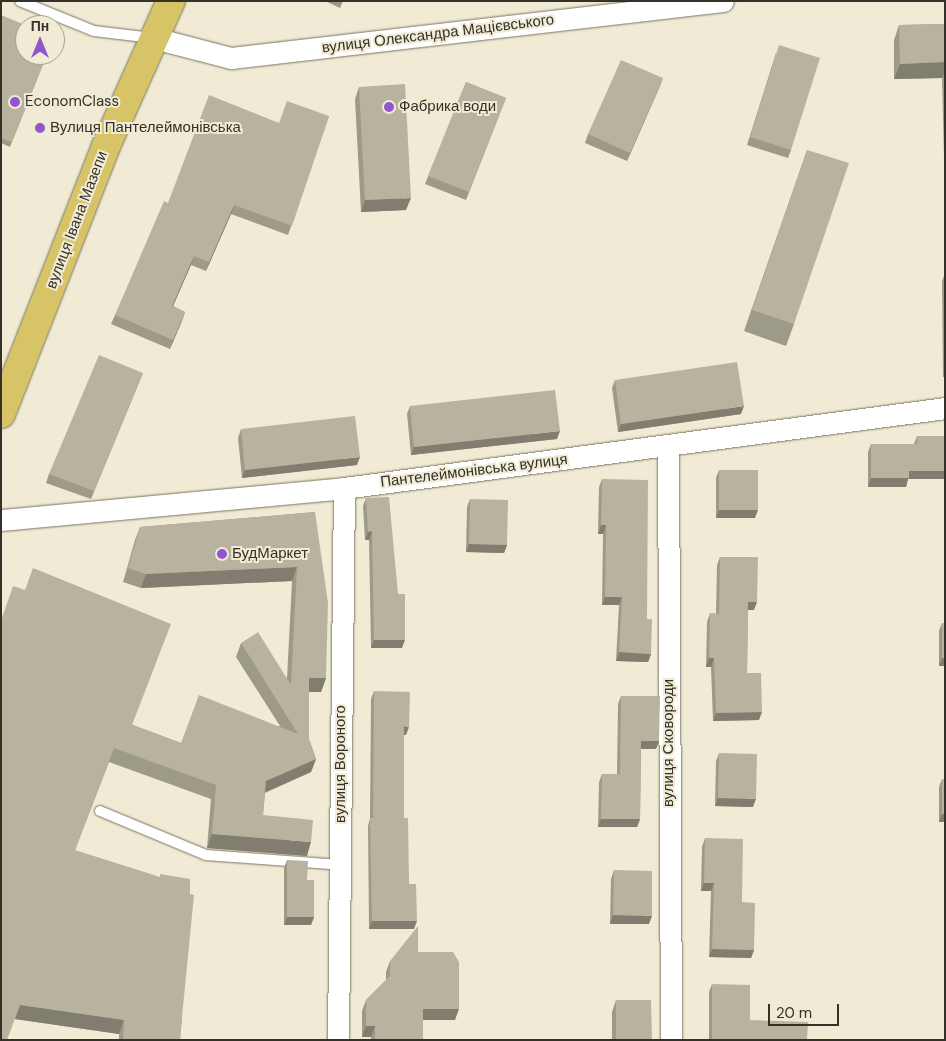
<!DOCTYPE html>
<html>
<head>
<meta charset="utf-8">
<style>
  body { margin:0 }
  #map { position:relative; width:946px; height:1041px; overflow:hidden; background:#f1ebd5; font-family:"DM Sans",sans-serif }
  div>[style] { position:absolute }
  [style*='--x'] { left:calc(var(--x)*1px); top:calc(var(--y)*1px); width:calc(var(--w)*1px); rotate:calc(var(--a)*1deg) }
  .roads { filter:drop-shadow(0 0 1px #797461) drop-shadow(0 0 1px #797461) }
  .lane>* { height:10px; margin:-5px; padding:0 5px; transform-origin:5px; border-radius:5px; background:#fff }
  .street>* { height:21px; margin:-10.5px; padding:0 10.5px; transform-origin:10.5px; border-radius:10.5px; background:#fff }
  .primary>* { height:28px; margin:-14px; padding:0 14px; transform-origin:14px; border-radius:14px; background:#d7c466 }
  .wall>* { inset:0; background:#9e9a88 }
  .shaded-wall>* { inset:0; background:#817d6f }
  .building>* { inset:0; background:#b8b39e }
  .dots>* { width:14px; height:14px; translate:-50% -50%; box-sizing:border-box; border:2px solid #f1ebd5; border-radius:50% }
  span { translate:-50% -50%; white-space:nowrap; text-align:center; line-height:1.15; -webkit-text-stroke:4px #f1ebd5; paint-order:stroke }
  .street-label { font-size:15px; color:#343129 }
  .poi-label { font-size:15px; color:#343129 }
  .left { translate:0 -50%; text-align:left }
  .frame { position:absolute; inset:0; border:2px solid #343129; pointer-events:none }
  .north { position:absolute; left:15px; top:15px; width:50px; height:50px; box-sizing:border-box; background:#f1ebd5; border:1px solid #a5a190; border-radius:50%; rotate:0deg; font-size:14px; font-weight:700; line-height:20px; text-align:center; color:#343129 }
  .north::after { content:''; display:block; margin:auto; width:18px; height:22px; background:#9156cd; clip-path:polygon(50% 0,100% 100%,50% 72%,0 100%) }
  .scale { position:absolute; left:768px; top:1004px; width:71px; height:22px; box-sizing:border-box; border:2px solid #343129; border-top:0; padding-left:6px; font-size:15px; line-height:18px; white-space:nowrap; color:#343129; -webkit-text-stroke:4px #f1ebd5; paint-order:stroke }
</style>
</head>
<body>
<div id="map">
  <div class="roads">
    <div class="lane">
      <div style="--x:20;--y:1;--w:80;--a:22.1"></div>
      <div style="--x:94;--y:31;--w:59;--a:6.8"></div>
      <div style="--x:100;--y:811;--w:115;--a:22.5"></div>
      <div style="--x:206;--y:855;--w:135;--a:4.2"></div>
    </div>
    <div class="street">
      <div style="--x:154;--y:38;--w:80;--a:14.6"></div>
      <div style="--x:231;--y:58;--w:495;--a:-6.6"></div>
      <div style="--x:668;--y:446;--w:594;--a:89.71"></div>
      <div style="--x:1;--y:520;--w:344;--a:-5.3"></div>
      <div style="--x:344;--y:488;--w:606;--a:-7.58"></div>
      <div style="--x:338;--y:1040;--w:552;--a:-89.38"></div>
    </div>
    <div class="primary">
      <div style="--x:1;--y:414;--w:288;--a:-68.6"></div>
      <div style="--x:106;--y:146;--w:159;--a:-65.9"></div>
    </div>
  </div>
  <div class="wall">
    <div style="clip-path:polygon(325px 1px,343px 1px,340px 8px)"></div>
    <div style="clip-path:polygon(1px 15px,25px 55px,46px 57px,10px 147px,1px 143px)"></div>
    <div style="clip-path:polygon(945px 24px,945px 198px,942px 78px,894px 79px,894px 40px,899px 25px)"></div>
    <div style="clip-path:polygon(776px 53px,791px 150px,788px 158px,747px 145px)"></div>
    <div style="clip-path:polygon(663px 78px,627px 161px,585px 143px,588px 134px)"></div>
    <div style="clip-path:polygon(466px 82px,506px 98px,466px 200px,425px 184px)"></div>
    <div style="clip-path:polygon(359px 87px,406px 210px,361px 212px,355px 99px)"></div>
    <div style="clip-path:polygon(329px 116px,288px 235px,231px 214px,206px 271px,191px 265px,173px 306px,185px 312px,170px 349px,111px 324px,115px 315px,168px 203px,279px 123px)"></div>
    <div style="clip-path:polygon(807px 150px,794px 324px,786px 346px,744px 331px)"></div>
    <div style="clip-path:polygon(945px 273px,945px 377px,943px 377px,942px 281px)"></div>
    <div style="clip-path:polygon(143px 373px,91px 499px,46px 483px,49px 474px)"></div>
    <div style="clip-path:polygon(615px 380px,741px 414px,618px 432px,612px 388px)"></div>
    <div style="clip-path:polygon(410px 406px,557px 439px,411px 455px,407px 414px)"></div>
    <div style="clip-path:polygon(241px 429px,357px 465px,242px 478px,238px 438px)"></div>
    <div style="clip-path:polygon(917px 436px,945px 479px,908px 479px,906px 487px,868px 487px,868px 452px,871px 444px,914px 444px)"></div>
    <div style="clip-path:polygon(719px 470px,755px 518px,716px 518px,716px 478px)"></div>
    <div style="clip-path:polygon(602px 479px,647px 619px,651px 654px,648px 662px,616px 661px,619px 605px,602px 605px,603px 534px,598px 534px,599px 487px)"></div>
    <div style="clip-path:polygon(366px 498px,402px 648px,371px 648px,369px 540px,365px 540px,363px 506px)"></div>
    <div style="clip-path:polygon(470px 499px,507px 545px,504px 553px,466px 552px,467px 507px)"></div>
    <div style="clip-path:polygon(315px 512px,326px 678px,321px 692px,309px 692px,309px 739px,316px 759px,311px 772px,265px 793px,263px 815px,307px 856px,207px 848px,211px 799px,109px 762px,75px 850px,182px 1017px,180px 1040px,119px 1040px,119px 1034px,15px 1019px,1px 620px,133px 725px,181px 743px,280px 726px,236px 657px,241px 643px,287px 678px,292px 581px,141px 588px,123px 582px,135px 540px,140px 527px)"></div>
    <div style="clip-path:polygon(720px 557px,754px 610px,748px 610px,747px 673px,759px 720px,713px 721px,711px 667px,706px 667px,707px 622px,710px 613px,716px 614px,717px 565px)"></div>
    <div style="clip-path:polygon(942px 623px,945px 666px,939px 666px,939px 631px)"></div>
    <div style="clip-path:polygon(374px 691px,406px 735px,404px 735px,404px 818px,409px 884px,414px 929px,369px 929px,368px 826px,370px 818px,371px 699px)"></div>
    <div style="clip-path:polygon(621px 696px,659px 741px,656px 749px,641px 749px,640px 819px,637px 827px,598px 827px,599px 782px,602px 774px,617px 774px,618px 704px)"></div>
    <div style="clip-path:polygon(719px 753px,753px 807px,715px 806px,716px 761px)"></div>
    <div style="clip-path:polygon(942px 779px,945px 822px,939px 822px,939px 787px)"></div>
    <div style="clip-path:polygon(705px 838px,742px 902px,754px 950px,751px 958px,709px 957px,711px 891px,701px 891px,702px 847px)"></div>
    <div style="clip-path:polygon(287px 860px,307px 880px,314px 917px,311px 925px,284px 925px,284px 868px)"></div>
    <div style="clip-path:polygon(614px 870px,649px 924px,610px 924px,611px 879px)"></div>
    <div style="clip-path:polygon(418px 952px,455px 1020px,423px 1020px,423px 1040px,371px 1040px,371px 1037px,362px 1037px,362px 1011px,366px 1000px,386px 980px,386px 972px,390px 961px)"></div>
    <div style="clip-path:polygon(712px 984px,750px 1020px,807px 1040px,709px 1040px,709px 992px)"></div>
    <div style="clip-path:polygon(616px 1000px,652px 1040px,612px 1040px,612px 1012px)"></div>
  </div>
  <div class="shaded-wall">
    <div style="clip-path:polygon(945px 62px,945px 71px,942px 78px,894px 79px,900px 64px)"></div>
    <div style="clip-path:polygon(663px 78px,660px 86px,627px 161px,630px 153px)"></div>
    <div style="clip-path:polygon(411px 198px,406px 210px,361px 212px,365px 200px)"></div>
    <div style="clip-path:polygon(234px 205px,231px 214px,206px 271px,209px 262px)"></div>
    <div style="clip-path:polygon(194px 256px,191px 265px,169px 315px,172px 306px)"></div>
    <div style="clip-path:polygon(185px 312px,182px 321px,170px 349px,173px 340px)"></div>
    <div style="clip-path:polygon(744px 406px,741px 414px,618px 432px,621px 424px)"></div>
    <div style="clip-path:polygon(560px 431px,557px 439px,411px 455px,414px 447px)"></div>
    <div style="clip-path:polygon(360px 457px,357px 465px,242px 478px,245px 470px)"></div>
    <div style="clip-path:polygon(909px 471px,945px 471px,945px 479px,908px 479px,906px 487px,868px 487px,871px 478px)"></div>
    <div style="clip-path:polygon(719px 510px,758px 510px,755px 518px,716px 518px)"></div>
    <div style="clip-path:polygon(601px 525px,606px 525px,603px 534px,598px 534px)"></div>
    <div style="clip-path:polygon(372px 531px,369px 540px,365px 540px,368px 532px)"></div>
    <div style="clip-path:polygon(469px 544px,507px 545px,504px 553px,466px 552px)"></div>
    <div style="clip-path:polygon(297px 567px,292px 581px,141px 588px,146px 574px)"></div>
    <div style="clip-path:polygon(605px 597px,622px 597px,619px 605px,602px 605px)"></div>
    <div style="clip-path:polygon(748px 602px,757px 602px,754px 610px,745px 610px)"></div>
    <div style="clip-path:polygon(374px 640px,405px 640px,402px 648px,371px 648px)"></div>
    <div style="clip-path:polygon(619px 652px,651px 654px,648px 662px,616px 661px)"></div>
    <div style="clip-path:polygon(709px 658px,714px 658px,711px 667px,706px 667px)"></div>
    <div style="clip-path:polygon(942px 658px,945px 658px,945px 666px,939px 666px)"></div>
    <div style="clip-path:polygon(309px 678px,326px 678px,321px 692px,305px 692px)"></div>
    <div style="clip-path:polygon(762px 712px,759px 720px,713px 721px,716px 713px)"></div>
    <div style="clip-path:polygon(404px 726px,409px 727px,406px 735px,401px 735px)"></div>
    <div style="clip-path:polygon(641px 741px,659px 741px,656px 749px,638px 749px)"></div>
    <div style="clip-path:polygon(316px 759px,311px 772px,261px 794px,266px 781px)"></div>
    <div style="clip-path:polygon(718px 798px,756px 799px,753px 807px,715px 806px)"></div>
    <div style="clip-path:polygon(942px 814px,945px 814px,945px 822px,939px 822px)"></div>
    <div style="clip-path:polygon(601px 819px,640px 819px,637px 827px,598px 827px)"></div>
    <div style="clip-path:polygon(212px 834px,311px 842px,307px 856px,207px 848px)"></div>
    <div style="clip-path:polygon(704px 883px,714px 883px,711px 891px,701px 891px)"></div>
    <div style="clip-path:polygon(613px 915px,652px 916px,649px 924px,610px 924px)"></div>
    <div style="clip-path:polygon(287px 917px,314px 917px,311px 925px,284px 925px)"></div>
    <div style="clip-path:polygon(372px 921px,417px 921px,414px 929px,369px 929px)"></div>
    <div style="clip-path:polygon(712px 949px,754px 950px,751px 958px,709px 957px)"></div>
    <div style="clip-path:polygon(20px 1005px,124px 1020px,119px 1034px,15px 1019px)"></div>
    <div style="clip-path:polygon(423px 1009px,459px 1009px,455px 1020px,419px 1020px)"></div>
    <div style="clip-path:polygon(366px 1026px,375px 1026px,371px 1037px,362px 1037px)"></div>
  </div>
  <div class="building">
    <div style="clip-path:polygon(1px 15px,25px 25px,25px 55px,41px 55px,46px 57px,12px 142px,1px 138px)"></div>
    <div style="clip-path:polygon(945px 24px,945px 62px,900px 64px,899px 25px)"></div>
    <div style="clip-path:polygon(779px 45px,820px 58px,791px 150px,750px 137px)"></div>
    <div style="clip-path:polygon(621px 60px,663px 78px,630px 153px,588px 134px)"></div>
    <div style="clip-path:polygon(466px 82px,506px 98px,469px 192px,428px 176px)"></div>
    <div style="clip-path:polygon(405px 84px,411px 198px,365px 200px,359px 87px)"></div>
    <div style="clip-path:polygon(209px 95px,279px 123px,287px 101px,329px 116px,292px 226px,234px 205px,209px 262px,194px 256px,172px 306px,185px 312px,173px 340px,115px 315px,164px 201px,168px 203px)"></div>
    <div style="clip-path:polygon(807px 150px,849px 163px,794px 324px,752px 310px)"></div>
    <div style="clip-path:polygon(99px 355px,143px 373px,94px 491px,49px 474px)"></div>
    <div style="clip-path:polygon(737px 362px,744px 406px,621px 424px,615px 380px)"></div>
    <div style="clip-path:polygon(555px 390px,560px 431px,414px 447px,410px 406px)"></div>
    <div style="clip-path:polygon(355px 416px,360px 457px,245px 470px,241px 429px)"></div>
    <div style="clip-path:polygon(917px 436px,945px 436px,945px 471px,909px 471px,909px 478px,871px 478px,871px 444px,917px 444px)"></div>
    <div style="clip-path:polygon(719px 470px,758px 470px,758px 510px,719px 510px)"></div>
    <div style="clip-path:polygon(602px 479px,648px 480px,647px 619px,652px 619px,651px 654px,619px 652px,622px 597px,605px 597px,606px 525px,601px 525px)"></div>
    <div style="clip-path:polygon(389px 497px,398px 594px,405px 594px,405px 640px,374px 640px,372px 531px,368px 532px,366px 498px)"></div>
    <div style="clip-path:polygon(470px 499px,508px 500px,507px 545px,469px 544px)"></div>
    <div style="clip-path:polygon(315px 512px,328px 603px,326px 678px,309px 678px,309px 739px,316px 759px,266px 781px,263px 815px,313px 820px,311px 842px,212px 834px,216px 785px,114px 748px,75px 850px,160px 877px,160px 874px,190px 879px,190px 894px,194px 895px,182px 1017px,180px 1040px,123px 1040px,124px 1020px,20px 1005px,7px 1040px,1px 1040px,1px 621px,13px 586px,25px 590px,33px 568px,171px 624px,132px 725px,181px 743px,199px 695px,298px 734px,241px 643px,258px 632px,291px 685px,297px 567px,146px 574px,128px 568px,140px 527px)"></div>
    <div style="clip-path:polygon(720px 557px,758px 557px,757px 602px,748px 602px,747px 673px,761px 673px,762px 712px,716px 713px,714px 658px,709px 658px,710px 613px,719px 614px)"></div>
    <div style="clip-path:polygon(942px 623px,945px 623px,945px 658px,942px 658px)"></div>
    <div style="clip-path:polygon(374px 691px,410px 692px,409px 727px,404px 726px,404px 818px,408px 818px,409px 884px,416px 884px,417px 921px,372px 921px,370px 818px,373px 818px)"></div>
    <div style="clip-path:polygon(621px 696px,660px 696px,659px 741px,641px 741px,640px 819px,601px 819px,602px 774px,620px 774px)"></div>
    <div style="clip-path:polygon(719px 753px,757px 754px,756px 799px,718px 798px)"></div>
    <div style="clip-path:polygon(942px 779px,945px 779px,945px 814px,942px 814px)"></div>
    <div style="clip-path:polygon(705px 838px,743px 839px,742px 902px,755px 903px,754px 950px,712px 949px,714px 883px,704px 883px)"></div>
    <div style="clip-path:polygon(287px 860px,308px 861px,307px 880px,314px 880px,314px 917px,287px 917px)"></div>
    <div style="clip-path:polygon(614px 870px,652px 871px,652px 916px,613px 915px)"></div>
    <div style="clip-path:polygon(418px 926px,418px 952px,453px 952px,459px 962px,459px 1009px,423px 1009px,423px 1040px,375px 1040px,375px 1026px,366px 1026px,366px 1000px,390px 976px,390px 961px)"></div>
    <div style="clip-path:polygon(712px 984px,750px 985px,750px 1020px,808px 1022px,807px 1040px,712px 1040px)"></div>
    <div style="clip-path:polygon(616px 1000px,651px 1000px,652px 1040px,616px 1040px)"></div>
  </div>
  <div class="dots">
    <div style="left:15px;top:102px;background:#9156cd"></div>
    <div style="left:389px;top:107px;background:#9156cd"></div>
    <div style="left:40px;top:128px;background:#9156cd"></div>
    <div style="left:222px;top:554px;background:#9156cd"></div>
  </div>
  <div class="street-label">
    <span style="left:438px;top:34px;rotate:-7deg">вулиця Олександра Мацієвського</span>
    <span style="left:77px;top:220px;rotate:-69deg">вулиця Івана Мазепи</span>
    <span style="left:474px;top:471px;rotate:-7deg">Пантелеймонівська вулиця</span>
    <span style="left:669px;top:743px;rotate:-90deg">вулиця Сковороди</span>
    <span style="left:341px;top:764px;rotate:-90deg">вулиця Вороного</span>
  </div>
  <div class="poi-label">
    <span class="left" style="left:25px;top:102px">EconomClass</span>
    <span class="left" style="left:399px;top:107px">Фабрика води</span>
    <span class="left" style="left:50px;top:128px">Вулиця Пантелеймонівська</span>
    <span class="left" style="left:232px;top:554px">БудМаркет</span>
  </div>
  <div class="frame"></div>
  <div class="north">Пн</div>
  <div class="scale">20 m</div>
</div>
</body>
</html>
